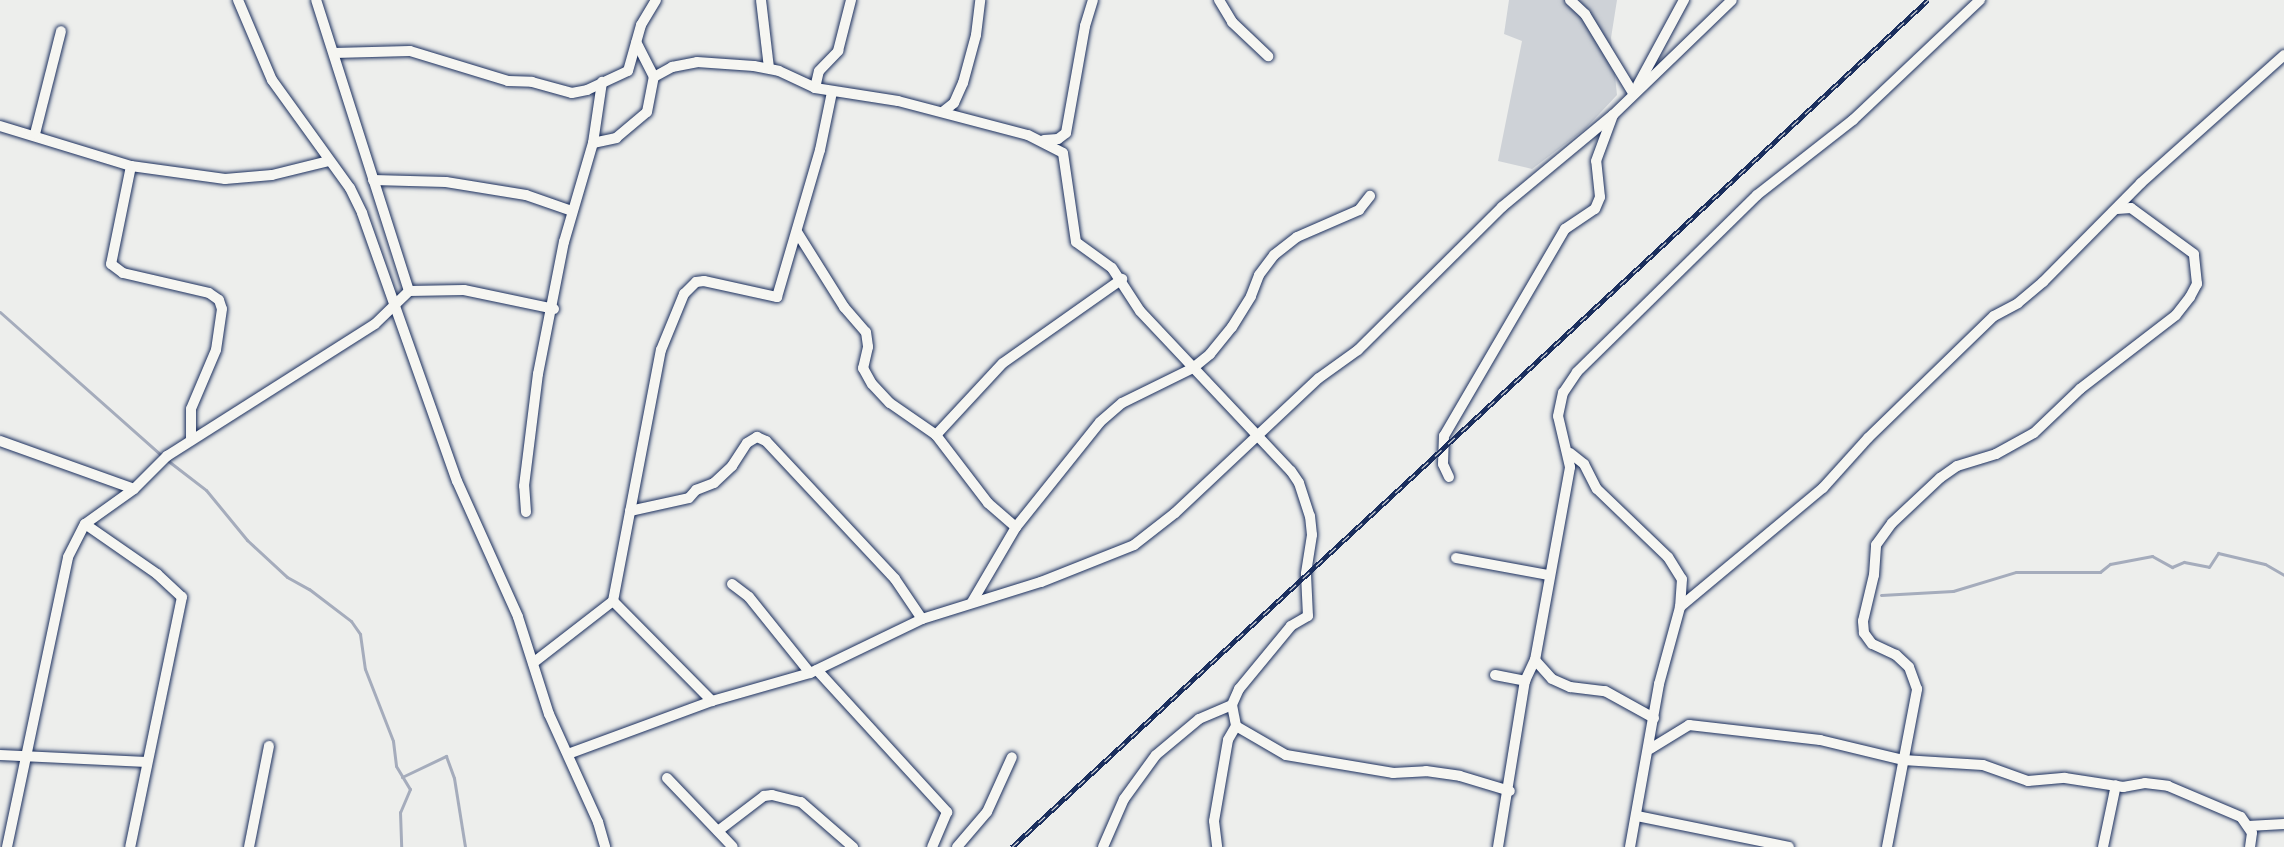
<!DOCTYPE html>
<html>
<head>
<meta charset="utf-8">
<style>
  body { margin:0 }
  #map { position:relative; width:2284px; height:847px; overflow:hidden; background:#edeeec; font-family:"Patrick Hand",sans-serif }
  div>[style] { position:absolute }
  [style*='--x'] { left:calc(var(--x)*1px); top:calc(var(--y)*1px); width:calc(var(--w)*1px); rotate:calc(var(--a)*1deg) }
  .green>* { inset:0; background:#ced2d7 }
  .stream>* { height:3px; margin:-1.5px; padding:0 1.5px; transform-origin:1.5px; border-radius:1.5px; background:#a5acbc }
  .roads { filter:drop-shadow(0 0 2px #1b2f5e) drop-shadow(0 0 2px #1b2f5e) }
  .minor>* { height:10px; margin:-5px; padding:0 5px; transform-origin:5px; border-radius:5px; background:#f6f6f2 }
  .rail>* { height:5px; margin-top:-2.5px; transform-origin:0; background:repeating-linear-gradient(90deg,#f6f6f2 0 9px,#1b2f5e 0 18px); box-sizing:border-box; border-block:2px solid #1b2f5e }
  span { translate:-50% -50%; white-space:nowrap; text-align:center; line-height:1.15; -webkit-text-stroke:4.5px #f6f6f2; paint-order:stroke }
</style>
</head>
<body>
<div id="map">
  <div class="green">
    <div style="clip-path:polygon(1509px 0,1617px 0,1611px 38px,1617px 95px,1585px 129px,1532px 169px,1498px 161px,1522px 41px,1504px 34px)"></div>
  </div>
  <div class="stream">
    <div style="--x:0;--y:312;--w:217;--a:41.6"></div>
    <div style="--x:167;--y:460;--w:49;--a:37.6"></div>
    <div style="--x:206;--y:490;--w:65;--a:50.6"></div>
    <div style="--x:247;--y:540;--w:54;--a:42.8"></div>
    <div style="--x:287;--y:577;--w:25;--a:29"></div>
    <div style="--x:309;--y:589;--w:53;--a:37.3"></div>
    <div style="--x:351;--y:621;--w:16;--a:55"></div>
    <div style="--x:360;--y:634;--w:35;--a:82"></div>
    <div style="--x:365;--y:669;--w:77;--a:68.7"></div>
    <div style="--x:393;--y:741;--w:25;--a:83"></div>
    <div style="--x:396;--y:766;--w:27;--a:59"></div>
    <div style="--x:410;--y:789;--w:25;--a:113"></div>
    <div style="--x:400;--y:812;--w:35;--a:88"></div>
    <div style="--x:1881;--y:595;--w:72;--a:-3.2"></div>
    <div style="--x:1953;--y:591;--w:66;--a:-16.8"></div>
    <div style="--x:2016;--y:572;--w:84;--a:0"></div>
    <div style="--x:2100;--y:572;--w:13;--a:-39"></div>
    <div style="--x:2110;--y:564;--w:43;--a:-10.8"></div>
    <div style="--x:2152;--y:556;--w:23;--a:29"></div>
    <div style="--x:2172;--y:567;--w:13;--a:-23"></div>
    <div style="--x:2184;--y:562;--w:25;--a:11"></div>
    <div style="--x:2209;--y:567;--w:17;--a:-57"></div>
    <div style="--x:2218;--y:553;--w:48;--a:13.2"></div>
    <div style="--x:2265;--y:564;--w:22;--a:30"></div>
    <div style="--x:402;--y:777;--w:49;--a:-25.5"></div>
    <div style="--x:446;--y:756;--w:23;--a:70"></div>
    <div style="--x:454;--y:778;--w:70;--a:80.9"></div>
  </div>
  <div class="roads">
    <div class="minor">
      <div style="--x:238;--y:0;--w:87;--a:67"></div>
      <div style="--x:272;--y:80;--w:133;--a:54.2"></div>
      <div style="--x:350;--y:188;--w:28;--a:64"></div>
      <div style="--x:362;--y:213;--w:284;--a:70.5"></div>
      <div style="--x:457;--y:481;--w:149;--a:65.8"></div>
      <div style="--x:518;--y:617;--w:102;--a:72.3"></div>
      <div style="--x:549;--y:714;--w:119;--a:65.6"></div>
      <div style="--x:598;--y:822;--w:26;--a:74"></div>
      <div style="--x:761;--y:0;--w:68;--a:83.3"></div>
      <div style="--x:1219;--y:0;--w:26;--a:59"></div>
      <div style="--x:1232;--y:22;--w:50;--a:43.4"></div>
      <div style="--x:1570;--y:0;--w:21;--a:43"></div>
      <div style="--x:1585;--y:14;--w:92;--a:58.7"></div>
      <div style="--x:334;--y:53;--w:76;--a:-1.5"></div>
      <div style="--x:410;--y:51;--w:102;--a:17"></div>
      <div style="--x:508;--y:81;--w:24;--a:2"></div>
      <div style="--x:532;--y:82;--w:41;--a:15.4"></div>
      <div style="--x:572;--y:93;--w:15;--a:-11"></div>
      <div style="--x:587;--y:90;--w:45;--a:-24.9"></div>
      <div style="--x:628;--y:71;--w:48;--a:-74.2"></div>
      <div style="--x:641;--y:25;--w:29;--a:-59"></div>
      <div style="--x:654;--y:77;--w:21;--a:-29"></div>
      <div style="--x:672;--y:67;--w:25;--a:-11"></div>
      <div style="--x:697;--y:62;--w:57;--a:4"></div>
      <div style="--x:754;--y:66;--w:25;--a:11"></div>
      <div style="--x:779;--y:71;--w:40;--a:25"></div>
      <div style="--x:815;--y:88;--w:84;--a:8.9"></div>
      <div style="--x:898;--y:101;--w:134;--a:14.7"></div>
      <div style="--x:1028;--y:135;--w:39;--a:27"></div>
      <div style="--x:1063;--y:153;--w:90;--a:81.7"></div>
      <div style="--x:1076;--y:242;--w:44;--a:35.8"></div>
      <div style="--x:1112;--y:268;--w:51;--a:56.9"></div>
      <div style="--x:1140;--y:311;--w:220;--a:46.7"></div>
      <div style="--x:1291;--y:471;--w:14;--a:56"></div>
      <div style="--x:1299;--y:483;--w:35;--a:72"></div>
      <div style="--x:1310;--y:516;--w:19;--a:84"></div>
      <div style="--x:1312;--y:535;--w:39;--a:99"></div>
      <div style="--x:1306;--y:574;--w:42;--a:87.3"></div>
      <div style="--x:1308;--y:616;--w:20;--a:150"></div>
      <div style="--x:1291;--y:626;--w:82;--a:129.5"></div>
      <div style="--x:1239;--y:689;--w:17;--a:114"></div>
      <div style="--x:1232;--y:705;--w:21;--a:79"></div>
      <div style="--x:1236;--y:726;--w:16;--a:120"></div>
      <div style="--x:1228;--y:740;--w:82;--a:99.8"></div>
      <div style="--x:1214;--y:821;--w:26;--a:83"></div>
      <div style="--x:1638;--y:85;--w:97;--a:-61.6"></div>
      <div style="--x:815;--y:88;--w:17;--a:-77"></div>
      <div style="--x:819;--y:71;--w:28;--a:-46"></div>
      <div style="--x:838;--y:51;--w:53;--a:-75.7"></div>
      <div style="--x:944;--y:111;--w:13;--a:-39"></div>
      <div style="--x:954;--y:103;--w:22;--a:-66"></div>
      <div style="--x:963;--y:83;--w:50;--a:-74.8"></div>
      <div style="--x:976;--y:35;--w:35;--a:-83"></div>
      <div style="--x:0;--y:126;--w:137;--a:17"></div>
      <div style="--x:131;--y:166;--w:95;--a:7.9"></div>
      <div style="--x:225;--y:179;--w:47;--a:-4.9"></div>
      <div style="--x:272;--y:175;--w:59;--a:-13.8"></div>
      <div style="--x:35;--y:134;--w:106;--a:-75.8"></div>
      <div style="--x:1044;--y:140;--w:14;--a:-4"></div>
      <div style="--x:1058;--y:139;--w:10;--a:-37"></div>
      <div style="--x:1066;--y:133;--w:109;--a:-79.9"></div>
      <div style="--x:1085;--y:26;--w:27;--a:-73"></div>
      <div style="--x:593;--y:143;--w:24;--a:-12"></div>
      <div style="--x:616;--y:138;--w:40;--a:-40"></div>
      <div style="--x:647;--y:112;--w:36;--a:-79"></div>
      <div style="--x:654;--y:77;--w:39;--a:-117"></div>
      <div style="--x:131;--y:166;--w:100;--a:101.5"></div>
      <div style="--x:111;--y:264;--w:15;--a:37"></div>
      <div style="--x:123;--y:273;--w:88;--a:13.1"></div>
      <div style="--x:209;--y:293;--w:12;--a:35"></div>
      <div style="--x:219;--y:300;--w:9;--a:72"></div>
      <div style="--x:222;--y:309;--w:41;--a:98.3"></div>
      <div style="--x:216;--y:350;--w:64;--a:113"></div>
      <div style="--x:191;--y:409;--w:31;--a:90"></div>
      <div style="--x:373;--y:180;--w:73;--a:1.6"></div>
      <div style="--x:446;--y:182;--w:81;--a:9.2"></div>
      <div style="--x:526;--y:195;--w:49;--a:19.2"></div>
      <div style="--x:797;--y:232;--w:89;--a:57.9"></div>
      <div style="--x:844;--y:307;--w:33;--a:49"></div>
      <div style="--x:866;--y:332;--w:15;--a:82"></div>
      <div style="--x:868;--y:347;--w:22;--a:103"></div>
      <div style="--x:863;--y:368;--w:18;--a:61"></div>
      <div style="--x:872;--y:384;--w:26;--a:47"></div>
      <div style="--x:890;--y:403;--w:56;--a:34.8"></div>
      <div style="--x:936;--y:435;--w:86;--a:52.6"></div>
      <div style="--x:988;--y:503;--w:37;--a:41"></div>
      <div style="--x:409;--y:291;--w:55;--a:-1"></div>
      <div style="--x:464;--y:290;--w:92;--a:11.9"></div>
      <div style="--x:936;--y:435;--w:98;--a:-47.1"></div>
      <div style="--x:1003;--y:363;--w:146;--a:-35.2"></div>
      <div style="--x:0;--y:441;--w:142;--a:19.7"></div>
      <div style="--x:1570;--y:453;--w:18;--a:38"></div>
      <div style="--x:1584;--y:464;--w:28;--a:63"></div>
      <div style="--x:1597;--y:489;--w:98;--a:43.8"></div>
      <div style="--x:1668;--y:557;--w:26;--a:58"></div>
      <div style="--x:1682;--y:579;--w:28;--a:94"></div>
      <div style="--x:1449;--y:477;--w:14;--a:-115"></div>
      <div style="--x:1443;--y:464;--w:28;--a:-88"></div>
      <div style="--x:1444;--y:436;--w:240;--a:-59.7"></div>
      <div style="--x:1565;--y:229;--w:36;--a:-34"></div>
      <div style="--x:1595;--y:209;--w:13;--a:-67"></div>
      <div style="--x:1600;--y:197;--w:36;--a:-96"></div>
      <div style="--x:1596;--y:161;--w:49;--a:-69.7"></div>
      <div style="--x:1613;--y:115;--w:165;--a:-44"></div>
      <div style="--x:630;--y:511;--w:60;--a:-12.4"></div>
      <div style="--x:689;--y:498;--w:11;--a:-49"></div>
      <div style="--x:696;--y:490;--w:19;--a:-21"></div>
      <div style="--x:714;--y:483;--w:25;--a:-43"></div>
      <div style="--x:732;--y:466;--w:27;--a:-57"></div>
      <div style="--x:747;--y:443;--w:12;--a:-31"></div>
      <div style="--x:757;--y:437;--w:10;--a:24"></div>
      <div style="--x:766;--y:441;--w:189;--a:46.9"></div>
      <div style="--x:895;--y:579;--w:48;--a:56"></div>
      <div style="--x:526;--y:512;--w:26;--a:-94"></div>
      <div style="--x:524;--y:486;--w:113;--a:-82.9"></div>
      <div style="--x:538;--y:374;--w:135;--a:-78.9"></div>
      <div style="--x:564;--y:242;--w:103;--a:-73.7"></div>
      <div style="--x:593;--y:143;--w:62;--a:-81.6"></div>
      <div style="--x:85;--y:524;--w:88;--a:34.8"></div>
      <div style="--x:157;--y:574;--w:34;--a:43"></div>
      <div style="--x:182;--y:597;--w:255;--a:101.7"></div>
      <div style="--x:1456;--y:558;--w:95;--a:10.4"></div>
      <div style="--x:732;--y:584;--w:21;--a:37"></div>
      <div style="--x:749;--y:597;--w:97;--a:51.2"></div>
      <div style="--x:613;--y:601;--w:141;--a:45.3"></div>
      <div style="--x:972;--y:602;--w:87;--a:-59.6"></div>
      <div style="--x:1016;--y:527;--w:134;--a:-51.3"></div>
      <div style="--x:1100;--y:422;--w:29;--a:-41"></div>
      <div style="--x:1122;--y:403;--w:79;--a:-26.2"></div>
      <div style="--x:1193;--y:368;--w:22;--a:-39"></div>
      <div style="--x:1210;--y:354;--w:35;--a:-51"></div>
      <div style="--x:1232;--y:327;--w:36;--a:-58"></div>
      <div style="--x:1251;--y:296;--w:22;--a:-69"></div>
      <div style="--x:1259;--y:275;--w:25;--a:-53"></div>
      <div style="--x:1274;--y:255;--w:29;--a:-38"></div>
      <div style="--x:1297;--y:237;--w:68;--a:-23.5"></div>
      <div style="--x:1359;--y:210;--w:18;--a:-52"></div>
      <div style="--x:1535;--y:660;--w:25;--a:48"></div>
      <div style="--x:1552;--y:679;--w:20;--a:24"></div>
      <div style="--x:1570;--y:687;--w:35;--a:7"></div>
      <div style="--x:1605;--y:691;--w:56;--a:28.9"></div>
      <div style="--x:533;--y:663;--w:101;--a:-37.8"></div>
      <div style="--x:613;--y:601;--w:256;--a:-79.2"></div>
      <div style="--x:661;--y:350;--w:61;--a:-67.7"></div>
      <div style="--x:684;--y:294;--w:17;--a:-45"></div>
      <div style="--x:696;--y:282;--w:8;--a:-7"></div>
      <div style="--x:704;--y:281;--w:75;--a:12.4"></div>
      <div style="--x:777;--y:297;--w:153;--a:-73.7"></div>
      <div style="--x:820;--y:150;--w:59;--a:-78.3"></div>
      <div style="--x:817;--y:670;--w:193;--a:47.5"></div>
      <div style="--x:947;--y:812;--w:38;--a:113"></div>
      <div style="--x:1495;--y:675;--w:31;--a:11"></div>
      <div style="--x:1236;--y:726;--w:58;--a:30.1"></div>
      <div style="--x:1286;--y:755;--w:109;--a:9.5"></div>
      <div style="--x:1393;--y:773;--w:33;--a:-3"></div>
      <div style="--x:1426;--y:771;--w:34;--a:8"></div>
      <div style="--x:1460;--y:776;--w:52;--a:16.7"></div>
      <div style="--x:1650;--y:749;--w:46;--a:-31.6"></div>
      <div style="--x:1689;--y:725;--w:132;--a:6.5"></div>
      <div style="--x:1820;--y:740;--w:85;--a:13.5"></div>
      <div style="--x:1903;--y:760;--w:80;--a:3.6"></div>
      <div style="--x:1983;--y:765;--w:48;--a:19.6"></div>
      <div style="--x:2028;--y:781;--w:37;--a:-5"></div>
      <div style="--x:2065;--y:778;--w:59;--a:8.8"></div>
      <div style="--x:2123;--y:787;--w:22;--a:-10"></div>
      <div style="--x:2145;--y:783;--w:23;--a:7"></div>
      <div style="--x:2168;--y:786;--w:79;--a:23"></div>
      <div style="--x:2241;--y:817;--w:19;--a:55"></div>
      <div style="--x:2252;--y:833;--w:14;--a:98"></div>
      <div style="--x:568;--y:754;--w:153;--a:-20.2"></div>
      <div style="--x:712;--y:701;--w:102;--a:-15.9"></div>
      <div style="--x:810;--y:673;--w:124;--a:-25.7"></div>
      <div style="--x:922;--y:619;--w:125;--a:-17.3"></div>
      <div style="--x:1041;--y:582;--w:100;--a:-21.7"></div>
      <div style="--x:1134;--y:545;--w:52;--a:-38"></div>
      <div style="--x:1175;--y:513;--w:197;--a:-43.2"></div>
      <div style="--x:1319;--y:378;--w:48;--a:-35.7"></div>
      <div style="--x:1358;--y:350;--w:203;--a:-44.8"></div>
      <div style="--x:1502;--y:207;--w:144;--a:-39.7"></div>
      <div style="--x:0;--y:755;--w:147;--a:2.7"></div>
      <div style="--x:667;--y:778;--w:95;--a:46.3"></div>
      <div style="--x:1637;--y:816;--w:155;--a:11.5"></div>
      <div style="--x:2248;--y:826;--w:36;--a:-3"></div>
      <div style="--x:718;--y:831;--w:58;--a:-37.3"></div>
      <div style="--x:764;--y:796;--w:8;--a:-7"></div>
      <div style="--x:772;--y:795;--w:30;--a:14"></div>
      <div style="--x:801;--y:802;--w:69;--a:40.9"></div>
      <div style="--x:7;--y:847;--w:296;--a:-78.1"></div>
      <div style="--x:68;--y:557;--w:37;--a:-63"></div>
      <div style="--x:85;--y:524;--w:60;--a:-35.5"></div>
      <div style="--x:134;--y:489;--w:47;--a:-45"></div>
      <div style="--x:167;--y:456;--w:246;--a:-32.4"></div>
      <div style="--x:375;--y:324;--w:47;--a:-44.1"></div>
      <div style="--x:409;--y:291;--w:305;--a:-107.7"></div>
      <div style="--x:249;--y:847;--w:103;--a:-78.8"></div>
      <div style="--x:957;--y:847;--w:46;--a:-49.4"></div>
      <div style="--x:987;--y:812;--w:60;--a:-65.6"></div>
      <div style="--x:1103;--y:847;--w:52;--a:-66.4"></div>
      <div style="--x:1124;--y:799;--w:54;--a:-54"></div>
      <div style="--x:1156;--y:755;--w:56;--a:-39.9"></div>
      <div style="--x:1199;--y:719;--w:36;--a:-23"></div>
      <div style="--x:1498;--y:847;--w:168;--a:-80.8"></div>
      <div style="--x:1525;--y:681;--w:23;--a:-65"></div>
      <div style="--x:1535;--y:660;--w:196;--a:-79.7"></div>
      <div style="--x:1570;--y:467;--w:52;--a:-103.2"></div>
      <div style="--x:1558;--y:416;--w:24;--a:-78"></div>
      <div style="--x:1563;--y:393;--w:25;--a:-56"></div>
      <div style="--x:1577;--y:372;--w:252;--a:-44.5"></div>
      <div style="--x:1757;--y:195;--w:122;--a:-38"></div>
      <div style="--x:1853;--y:120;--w:175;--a:-43.4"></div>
      <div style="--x:1630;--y:847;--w:166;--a:-79.9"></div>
      <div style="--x:1659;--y:684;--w:80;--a:-74.7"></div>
      <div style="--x:1680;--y:607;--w:186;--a:-39.8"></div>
      <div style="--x:1823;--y:488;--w:67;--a:-48"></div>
      <div style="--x:1868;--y:438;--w:175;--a:-44.1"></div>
      <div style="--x:1994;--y:316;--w:27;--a:-28"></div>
      <div style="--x:2018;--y:303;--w:33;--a:-40"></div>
      <div style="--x:2043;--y:282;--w:139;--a:-45.3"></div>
      <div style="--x:2141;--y:183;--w:192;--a:-41.8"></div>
      <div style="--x:1887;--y:847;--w:161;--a:-79.2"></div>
      <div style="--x:1917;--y:689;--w:23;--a:-110"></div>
      <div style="--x:1909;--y:667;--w:18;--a:-137"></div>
      <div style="--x:1896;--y:655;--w:26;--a:-155"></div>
      <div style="--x:1872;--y:644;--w:14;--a:-126"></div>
      <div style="--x:1864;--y:633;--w:12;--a:-95"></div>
      <div style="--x:1863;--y:621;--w:47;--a:-76.6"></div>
      <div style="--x:1874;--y:575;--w:30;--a:-86"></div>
      <div style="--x:1876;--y:545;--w:27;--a:-54"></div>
      <div style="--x:1892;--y:523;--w:66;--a:-43.2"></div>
      <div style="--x:1940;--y:478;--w:21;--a:-35"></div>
      <div style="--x:1957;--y:466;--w:41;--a:-17.1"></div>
      <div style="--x:1996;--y:454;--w:43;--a:-28.9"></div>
      <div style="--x:2034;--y:433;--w:64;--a:-43.7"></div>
      <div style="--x:2080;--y:389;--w:121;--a:-37.6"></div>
      <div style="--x:2176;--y:315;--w:23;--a:-52"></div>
      <div style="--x:2190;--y:297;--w:15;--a:-62"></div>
      <div style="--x:2197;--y:284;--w:30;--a:-96"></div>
      <div style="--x:2194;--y:254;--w:78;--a:-143.9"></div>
      <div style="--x:2131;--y:208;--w:14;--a:176"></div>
      <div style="--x:2103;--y:847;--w:63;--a:-78.2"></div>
    </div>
  </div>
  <div class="rail">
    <div style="--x:1012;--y:847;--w:1248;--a:-42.76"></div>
  </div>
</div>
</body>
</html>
